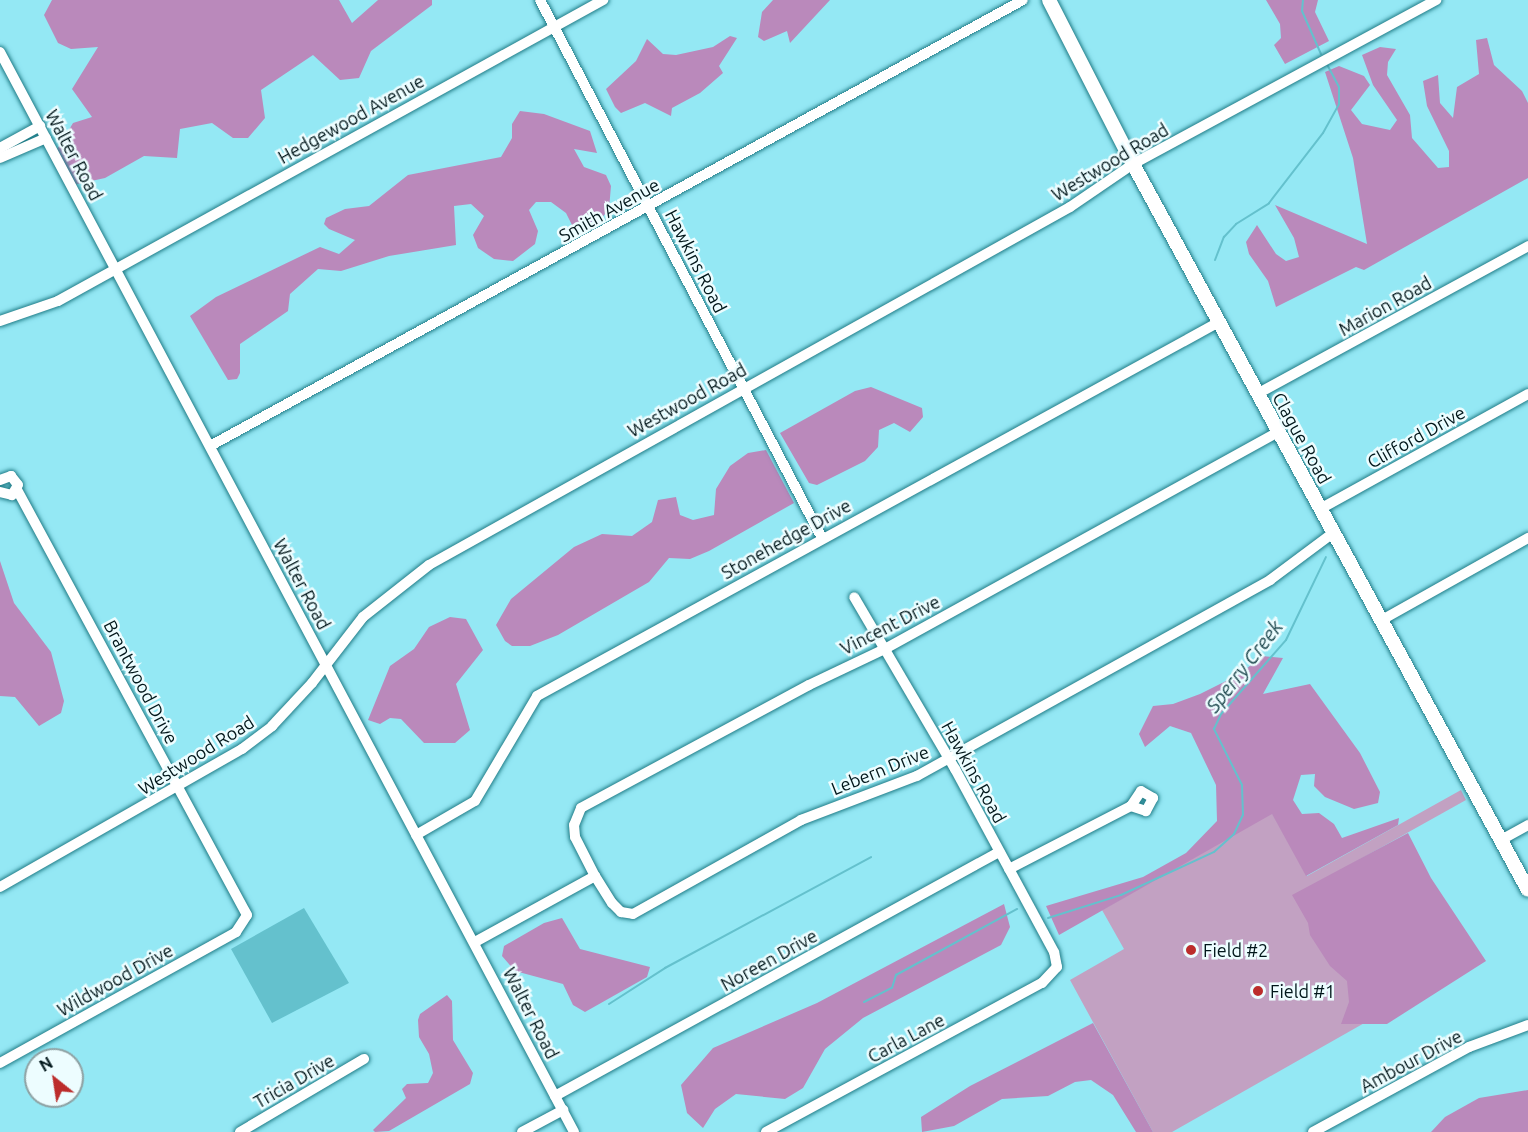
<!DOCTYPE html>
<html>
<head>
<meta charset="utf-8">
<style>
  body { margin:0 }
  #map { position:relative; width:1528px; height:1132px; overflow:hidden; background:#94e8f4; font-family:Ubuntu,sans-serif }
  div>[style] { position:absolute }
  [style*='--x'] { left:calc(var(--x)*1px); top:calc(var(--y)*1px); width:calc(var(--w)*1px); rotate:calc(var(--a)*1deg) }
  .green>* { inset:0; background:#c2a1c2 }
  .forest>* { inset:0; background:#ba89bb }
  .water>* { inset:0; background:#64c1cd }
  .stream>* { height:2px; margin:-1px; padding:0 1px; transform-origin:1px; border-radius:1px; background:#64c1cd }
  .roads { filter:drop-shadow(0 0 2px #207c87) drop-shadow(0 0 2px #207c87) }
  .minor>* { height:10px; margin:-5px; padding:0 5px; transform-origin:5px; border-radius:5px; background:#fff }
  .major>* { height:14px; margin:-7px; padding:0 7px; transform-origin:7px; border-radius:7px; background:#fff }
  .dots>* { width:16px; height:16px; translate:-50% -50%; box-sizing:border-box; border:3px solid #edfdff; border-radius:50% }
  span { translate:-50% -50%; white-space:nowrap; text-align:center; line-height:1.15; -webkit-text-stroke:5px #edfdff; paint-order:stroke }
  .street-label { font-size:18px; color:#00161a }
  .poi-label { font-size:18px; color:#00161a }
  .left { translate:0 -50%; text-align:left }
  .water-label { font-size:20px; color:#1f494f; font-style:italic }
  .north { position:absolute; left:24px; top:1048px; width:60px; height:60px; box-sizing:border-box; background:#edfdff; border:2px solid #8ea1a3; border-radius:50%; rotate:330deg; font-size:16px; font-weight:700; line-height:24px; text-align:center; color:#00161a }
  .north::after { content:''; display:block; margin:auto; width:21px; height:27px; background:#bc2d2c; clip-path:polygon(50% 0,100% 100%,50% 72%,0 100%) }
</style>
</head>
<body>
<div id="map">
  <div class="green">
    <div style="clip-path:polygon(1461px 790px,1466px 800px,1312px 886px,1382px 1013px,1172px 1132px,1153px 1132px,1070px 980px,1124px 949px,1102px 910px,1272px 813px,1307px 876px)"></div>
  </div>
  <div class="forest">
    <div style="clip-path:polygon(52px 0,339px 0,352px 23px,378px 0,432px 0,432px 5px,371px 51px,359px 78px,340px 80px,313px 55px,261px 90px,265px 118px,248px 138px,233px 138px,212px 123px,180px 129px,177px 158px,144px 156px,105px 178px,73px 185px,56px 151px,73px 123px,92px 117px,72px 89px,98px 47px,71px 49px,58px 43px,44px 15px)"></div>
    <div style="clip-path:polygon(773px 0,830px 0,790px 43px,787px 31px,764px 41px,758px 37px,762px 12px)"></div>
    <div style="clip-path:polygon(1266px 0,1318px 0,1315px 12px,1329px 41px,1285px 64px,1274px 45px,1281px 38px,1280px 24px)"></div>
    <div style="clip-path:polygon(730px 36px,737px 38px,719px 66px,723px 73px,700px 93px,672px 108px,671px 116px,645px 103px,621px 113px,615px 107px,606px 89px,636px 61px,647px 39px,663px 54px,676px 55px,713px 47px)"></div>
    <div style="clip-path:polygon(1487px 38px,1494px 65px,1522px 91px,1528px 103px,1528px 178px,1364px 270px,1356px 267px,1276px 307px,1268px 281px,1249px 254px,1246px 242px,1257px 225px,1276px 254px,1286px 261px,1299px 257px,1294px 238px,1275px 205px,1367px 244px,1353px 158px,1325px 72px,1339px 66px,1364px 76px,1370px 85px,1351px 110px,1362px 124px,1390px 130px,1397px 120px,1373px 85px,1362px 55px,1380px 47px,1396px 49px,1388px 62px,1387px 75px,1410px 115px,1412px 138px,1438px 168px,1449px 167px,1449px 151px,1427px 106px,1423px 81px,1438px 75px,1440px 103px,1453px 118px,1457px 87px,1479px 74px,1476px 40px)"></div>
    <div style="clip-path:polygon(520px 111px,544px 114px,590px 131px,597px 153px,574px 149px,584px 167px,606px 175px,611px 186px,609px 209px,601px 219px,573px 227px,566px 213px,551px 202px,536px 202px,529px 210px,538px 231px,535px 244px,513px 261px,494px 259px,478px 248px,473px 235px,484px 216px,471px 204px,454px 206px,456px 245px,389px 256px,341px 271px,318px 269px,290px 294px,288px 311px,240px 344px,240px 373px,237px 379px,228px 380px,190px 316px,216px 297px,320px 247px,339px 254px,355px 240px,329px 229px,324px 224px,326px 218px,345px 209px,369px 206px,408px 175px,501px 157px,512px 138px,512px 124px)"></div>
    <div style="clip-path:polygon(871px 387px,922px 408px,923px 417px,910px 432px,894px 423px,879px 430px,878px 447px,865px 461px,817px 485px,809px 483px,780px 433px,855px 391px)"></div>
    <div style="clip-path:polygon(766px 450px,794px 503px,709px 551px,690px 559px,669px 558px,649px 582px,558px 635px,530px 646px,512px 646px,505px 641px,496px 625px,511px 599px,574px 547px,602px 534px,632px 536px,652px 522px,658px 500px,676px 497px,680px 515px,693px 520px,714px 515px,716px 489px,730px 466px,748px 453px)"></div>
    <div style="clip-path:polygon(0 561px,14px 603px,51px 652px,64px 701px,61px 713px,39px 726px,15px 697px,0 696px)"></div>
    <div style="clip-path:polygon(450px 617px,466px 619px,483px 650px,456px 684px,470px 730px,455px 743px,424px 743px,401px 719px,390px 718px,380px 724px,368px 720px,390px 666px,414px 649px,429px 627px)"></div>
    <div style="clip-path:polygon(1262px 656px,1283px 658px,1263px 694px,1310px 684px,1360px 753px,1380px 792px,1378px 803px,1354px 809px,1325px 797px,1314px 786px,1315px 774px,1301px 775px,1293px 800px,1302px 814px,1319px 813px,1334px 824px,1342px 838px,1399px 818px,1398px 825px,1306px 876px,1272px 814px,1059px 935px,1046px 906px,1143px 877px,1186px 853px,1217px 821px,1216px 785px,1191px 733px,1170px 726px,1145px 747px,1139px 734px,1153px 706px,1173px 704px,1200px 694px,1240px 674px)"></div>
    <div style="clip-path:polygon(1408px 833px,1431px 878px,1486px 961px,1387px 1024px,1341px 1024px,1349px 1002px,1347px 981px,1330px 966px,1310px 935px,1308px 923px,1292px 895px)"></div>
    <div style="clip-path:polygon(1004px 904px,1010px 927px,1001px 945px,863px 1018px,825px 1049px,803px 1088px,785px 1099px,736px 1094px,715px 1109px,703px 1128px,687px 1113px,681px 1085px,713px 1048px,817px 1003px)"></div>
    <div style="clip-path:polygon(562px 918px,580px 949px,650px 967px,647px 977px,585px 1012px,573px 1005px,563px 984px,515px 971px,502px 956px,504px 946px,544px 923px)"></div>
    <div style="clip-path:polygon(447px 995px,452px 1001px,453px 1040px,473px 1073px,470px 1084px,389px 1131px,375px 1132px,373px 1130px,406px 1098px,402px 1089px,407px 1084px,428px 1083px,433px 1073px,429px 1054px,419px 1037px,418px 1020px,420px 1014px)"></div>
    <div style="clip-path:polygon(1093px 1023px,1153px 1132px,1136px 1132px,1113px 1095px,1091px 1080px,1075px 1082px,1048px 1096px,1002px 1099px,954px 1126px,922px 1132px,921px 1117px,970px 1086px)"></div>
    <div style="clip-path:polygon(1528px 1090px,1528px 1132px,1431px 1132px,1445px 1117px,1479px 1098px)"></div>
  </div>
  <div class="water">
    <div style="clip-path:polygon(304px 908px,349px 983px,272px 1023px,231px 949px)"></div>
  </div>
  <div class="stream">
    <div style="--x:1303;--y:0;--w:11;--a:95"></div>
    <div style="--x:1302;--y:11;--w:47;--a:66.2"></div>
    <div style="--x:1215;--y:260;--w:25;--a:-69"></div>
    <div style="--x:1224;--y:237;--w:18;--a:-47"></div>
    <div style="--x:1236;--y:224;--w:39;--a:-32"></div>
    <div style="--x:1269;--y:203;--w:88;--a:-52.4"></div>
    <div style="--x:1323;--y:133;--w:33;--a:-61"></div>
    <div style="--x:1339;--y:104;--w:17;--a:-90"></div>
    <div style="--x:1339;--y:87;--w:24;--a:-118"></div>
    <div style="--x:1048;--y:918;--w:77;--a:-17.5"></div>
    <div style="--x:1121;--y:895;--w:102;--a:-24.8"></div>
    <div style="--x:1214;--y:852;--w:27;--a:-42"></div>
    <div style="--x:1234;--y:834;--w:21;--a:-65"></div>
    <div style="--x:1243;--y:815;--w:30;--a:-92"></div>
    <div style="--x:1242;--y:785;--w:63;--a:-116.6"></div>
    <div style="--x:1214;--y:729;--w:17;--a:-65"></div>
    <div style="--x:1221;--y:714;--w:98;--a:-48.7"></div>
    <div style="--x:1286;--y:640;--w:92;--a:-64.3"></div>
    <div style="--x:864;--y:1002;--w:31;--a:-27"></div>
    <div style="--x:892;--y:988;--w:14;--a:-73"></div>
    <div style="--x:896;--y:975;--w:138;--a:-28.6"></div>
    <div style="--x:609;--y:1004;--w:67;--a:-32.7"></div>
    <div style="--x:665;--y:968;--w:234;--a:-28.3"></div>
  </div>
  <div class="roads">
    <div class="minor">
      <div style="--x:540;--y:0;--w:607;--a:62.34"></div>
      <div style="--x:0;--y:52;--w:1223;--a:62.01"></div>
      <div style="--x:0;--y:148;--w:46;--a:-28.8"></div>
      <div style="--x:0;--y:158;--w:50;--a:-23.5"></div>
      <div style="--x:0;--y:321;--w:61;--a:-19"></div>
      <div style="--x:58;--y:301;--w:623;--a:-28.91"></div>
      <div style="--x:1257;--y:394;--w:309;--a:-28.6"></div>
      <div style="--x:1278;--y:432;--w:447;--a:151.1"></div>
      <div style="--x:887;--y:648;--w:86;--a:154.6"></div>
      <div style="--x:809;--y:685;--w:259;--a:151.7"></div>
      <div style="--x:581;--y:808;--w:18;--a:112"></div>
      <div style="--x:574;--y:825;--w:12;--a:85"></div>
      <div style="--x:575;--y:837;--w:44;--a:62.9"></div>
      <div style="--x:595;--y:876;--w:32;--a:58"></div>
      <div style="--x:612;--y:903;--w:13;--a:45"></div>
      <div style="--x:621;--y:912;--w:12;--a:9"></div>
      <div style="--x:633;--y:914;--w:193;--a:-29.2"></div>
      <div style="--x:801;--y:820;--w:124;--a:-20.8"></div>
      <div style="--x:917;--y:776;--w:404;--a:-29"></div>
      <div style="--x:1270;--y:580;--w:79;--a:-36.7"></div>
      <div style="--x:210;--y:446;--w:927;--a:-28.75"></div>
      <div style="--x:0;--y:480;--w:12;--a:-20"></div>
      <div style="--x:11;--y:476;--w:11;--a:52"></div>
      <div style="--x:18;--y:485;--w:12;--a:121"></div>
      <div style="--x:12;--y:495;--w:12;--a:-166"></div>
      <div style="--x:1320;--y:509;--w:238;--a:-28.9"></div>
      <div style="--x:1380;--y:621;--w:170;--a:-29.3"></div>
      <div style="--x:416;--y:835;--w:68;--a:-30"></div>
      <div style="--x:475;--y:801;--w:122;--a:-59.4"></div>
      <div style="--x:537;--y:696;--w:778;--a:-28.74"></div>
      <div style="--x:1501;--y:840;--w:31;--a:-29"></div>
      <div style="--x:1009;--y:869;--w:137;--a:-27.3"></div>
      <div style="--x:1131;--y:806;--w:18;--a:-56"></div>
      <div style="--x:1141;--y:791;--w:14;--a:30"></div>
      <div style="--x:1153;--y:798;--w:15;--a:118"></div>
      <div style="--x:1146;--y:811;--w:16;--a:-162"></div>
      <div style="--x:0;--y:887;--w:279;--a:-29.7"></div>
      <div style="--x:242;--y:749;--w:38;--a:-37"></div>
      <div style="--x:272;--y:726;--w:59;--a:-47.1"></div>
      <div style="--x:312;--y:683;--w:83;--a:-52.3"></div>
      <div style="--x:363;--y:617;--w:84;--a:-38.2"></div>
      <div style="--x:429;--y:565;--w:734;--a:-29.18"></div>
      <div style="--x:1070;--y:207;--w:76;--a:-34.3"></div>
      <div style="--x:1133;--y:164;--w:345;--a:-28.4"></div>
      <div style="--x:475;--y:942;--w:137;--a:-28.8"></div>
      <div style="--x:0;--y:1063;--w:270;--a:-29"></div>
      <div style="--x:236;--y:932;--w:20;--a:-57"></div>
      <div style="--x:247;--y:915;--w:483;--a:-118.4"></div>
      <div style="--x:555;--y:1096;--w:507;--a:-28.79"></div>
      <div style="--x:240;--y:1132;--w:144;--a:-30.5"></div>
      <div style="--x:522;--y:1132;--w:47;--a:-28.2"></div>
      <div style="--x:766;--y:1132;--w:314;--a:-28.4"></div>
      <div style="--x:1042;--y:983;--w:22;--a:-47"></div>
      <div style="--x:1057;--y:967;--w:15;--a:-101"></div>
      <div style="--x:1054;--y:952;--w:208;--a:-118.4"></div>
      <div style="--x:955;--y:769;--w:199;--a:-120.4"></div>
      <div style="--x:1313;--y:1132;--w:178;--a:-28.6"></div>
      <div style="--x:1469;--y:1047;--w:63;--a:-20.4"></div>
    </div>
    <div class="major">
      <div style="--x:1049;--y:0;--w:184;--a:62.9"></div>
      <div style="--x:1133;--y:164;--w:826;--a:61.45"></div>
    </div>
  </div>
  <div class="dots">
    <div style="left:1191px;top:950px;background:#bc2d2c"></div>
    <div style="left:1258px;top:991px;background:#bc2d2c"></div>
  </div>
  <div class="street-label">
    <span style="left:351px;top:119px;rotate:-29deg">Hedgewood Avenue</span>
    <span style="left:74px;top:155px;rotate:62deg">Walter Road</span>
    <span style="left:1110px;top:162px;rotate:-31deg">Westwood Road</span>
    <span style="left:609px;top:210px;rotate:-29deg">Smith Avenue</span>
    <span style="left:696px;top:261px;rotate:63deg">Hawkins Road</span>
    <span style="left:1385px;top:306px;rotate:-29deg">Marion Road</span>
    <span style="left:687px;top:400px;rotate:-29deg">Westwood Road</span>
    <span style="left:1416px;top:437px;rotate:-29deg">Clifford Drive</span>
    <span style="left:1302px;top:438px;rotate:61deg">Clague Road</span>
    <span style="left:786px;top:539px;rotate:-29deg">Stonehedge Drive</span>
    <span style="left:302px;top:584px;rotate:62deg">Walter Road</span>
    <span style="left:890px;top:625px;rotate:-27deg">Vincent Drive</span>
    <span style="left:141px;top:682px;rotate:62deg">Brantwood Drive</span>
    <span style="left:196px;top:755px;rotate:-32deg">Westwood Road</span>
    <span style="left:880px;top:770px;rotate:-22deg">Lebern Drive</span>
    <span style="left:974px;top:772px;rotate:61deg">Hawkins Road</span>
    <span style="left:769px;top:960px;rotate:-29deg">Noreen Drive</span>
    <span style="left:115px;top:980px;rotate:-29deg">Wildwood Drive</span>
    <span style="left:531px;top:1013px;rotate:63deg">Walter Road</span>
    <span style="left:906px;top:1038px;rotate:-28deg">Carla Lane</span>
    <span style="left:1411px;top:1061px;rotate:-28deg">Ambour Drive</span>
    <span style="left:294px;top:1081px;rotate:-30deg">Tricia Drive</span>
  </div>
  <div class="poi-label">
    <span class="left" style="left:1203px;top:950px">Field #2</span>
    <span class="left" style="left:1270px;top:991px">Field #1</span>
  </div>
  <div class="water-label">
    <span style="left:1244px;top:666px;rotate:-52deg">Sperry Creek</span>
  </div>
  <div class="north">N</div>
</div>
</body>
</html>
